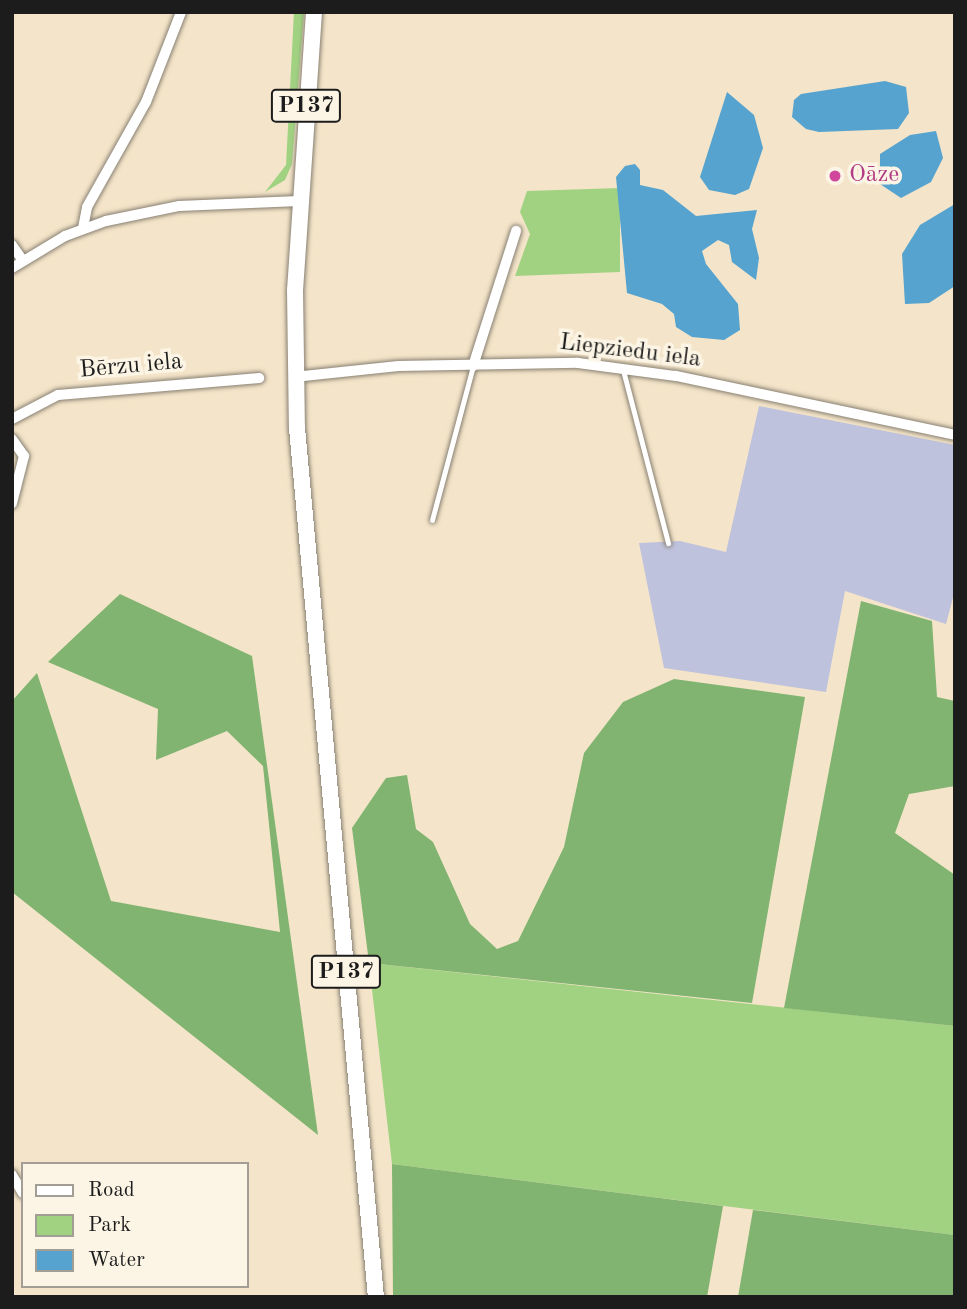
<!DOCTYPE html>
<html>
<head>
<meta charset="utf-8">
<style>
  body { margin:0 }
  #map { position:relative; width:967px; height:1309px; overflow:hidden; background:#f4e4c9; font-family:"Old Standard TT",serif }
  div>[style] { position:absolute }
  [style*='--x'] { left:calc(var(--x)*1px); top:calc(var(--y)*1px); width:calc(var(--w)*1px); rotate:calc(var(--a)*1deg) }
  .industrial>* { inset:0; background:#bfc2dd }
  .green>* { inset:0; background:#a1d282 }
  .forest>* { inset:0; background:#80b470 }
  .water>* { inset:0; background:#55a3ce }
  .roads { filter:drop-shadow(0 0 2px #888072) drop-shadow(0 0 2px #888072) }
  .lane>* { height:5px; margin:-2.5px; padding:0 2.5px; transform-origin:2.5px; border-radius:2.5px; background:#fff }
  .street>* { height:10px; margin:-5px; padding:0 5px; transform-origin:5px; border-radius:5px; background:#fff }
  .primary>* { height:16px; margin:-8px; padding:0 8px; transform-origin:8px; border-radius:8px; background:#fff }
  .dots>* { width:19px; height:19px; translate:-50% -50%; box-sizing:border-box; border:4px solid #fcf5e5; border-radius:50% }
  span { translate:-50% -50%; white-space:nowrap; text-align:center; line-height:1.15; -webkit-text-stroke:7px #fcf5e5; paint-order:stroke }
  .shield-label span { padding:2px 5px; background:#fcf5e5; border:2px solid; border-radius:5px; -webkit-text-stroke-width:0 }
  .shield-label { font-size:23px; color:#1c1c1c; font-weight:700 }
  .hotel-label { font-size:24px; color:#b23c85 }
  .left { translate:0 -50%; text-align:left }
  .street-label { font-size:24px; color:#1c1c1c }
  .frame { position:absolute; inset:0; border:14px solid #1c1c1c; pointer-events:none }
  .legend { position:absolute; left:21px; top:1162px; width:228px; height:126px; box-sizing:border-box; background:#fcf5e5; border:2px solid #a29e95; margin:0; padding:9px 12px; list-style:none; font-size:21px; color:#1c1c1c }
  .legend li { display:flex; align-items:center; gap:14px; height:35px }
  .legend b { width:35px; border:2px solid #a29e95 }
</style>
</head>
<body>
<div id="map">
  <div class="industrial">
    <div style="clip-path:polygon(759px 406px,955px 445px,955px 590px,946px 624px,845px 591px,826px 692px,664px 668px,639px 543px,680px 541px,726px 552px)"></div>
  </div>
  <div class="green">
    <div style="clip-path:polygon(294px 12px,304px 12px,292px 164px,285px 180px,265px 192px,286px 165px)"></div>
    <div style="clip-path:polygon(620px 188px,620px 272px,515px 276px,530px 234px,520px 212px,527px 191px)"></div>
    <div style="clip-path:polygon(369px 963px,955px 1026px,955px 1235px,392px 1164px)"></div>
  </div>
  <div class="forest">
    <div style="clip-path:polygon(120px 594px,252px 656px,318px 1135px,12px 892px,12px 701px,37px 673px,111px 901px,280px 932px,263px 766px,227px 731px,156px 760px,158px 709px,48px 662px)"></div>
    <div style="clip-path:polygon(861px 601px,932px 621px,937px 697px,955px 701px,955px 786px,909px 794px,895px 833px,955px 875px,955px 1026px,784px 1008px)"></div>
    <div style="clip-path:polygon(674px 679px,805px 697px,752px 1003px,369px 963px,352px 828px,386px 778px,407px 775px,416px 829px,433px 842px,470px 924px,497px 949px,518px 941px,564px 847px,584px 753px,623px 702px)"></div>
    <div style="clip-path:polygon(392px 1164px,723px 1206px,707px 1297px,393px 1297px)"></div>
    <div style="clip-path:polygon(753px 1210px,955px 1235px,955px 1297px,738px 1297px)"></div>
  </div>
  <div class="water">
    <div style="clip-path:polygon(885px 81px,906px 87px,909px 113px,898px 129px,819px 132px,806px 129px,792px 117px,794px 100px,801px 94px)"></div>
    <div style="clip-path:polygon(727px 92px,754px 115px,763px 148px,749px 189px,735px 195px,709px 190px,700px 177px)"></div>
    <div style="clip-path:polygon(936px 131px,943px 158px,931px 182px,901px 198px,880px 184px,880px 154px,910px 135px)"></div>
    <div style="clip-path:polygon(635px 164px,640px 170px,640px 185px,663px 190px,696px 216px,757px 210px,752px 229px,759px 258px,756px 280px,732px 262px,729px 245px,718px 240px,702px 251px,706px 264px,738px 304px,740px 330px,724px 340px,692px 337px,676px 327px,674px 314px,662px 304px,627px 293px,616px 177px,625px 166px)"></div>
    <div style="clip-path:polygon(955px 204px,955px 286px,929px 303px,905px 304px,902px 254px,920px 225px)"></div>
  </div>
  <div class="roads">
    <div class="lane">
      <div style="--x:623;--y:370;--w:179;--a:75.4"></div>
      <div style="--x:432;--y:520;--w:159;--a:-75.1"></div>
    </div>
    <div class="street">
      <div style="--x:83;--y:228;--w:21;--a:-79"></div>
      <div style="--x:87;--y:207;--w:120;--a:-60.7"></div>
      <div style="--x:146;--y:102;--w:97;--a:-68.7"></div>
      <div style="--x:12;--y:245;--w:19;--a:55"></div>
      <div style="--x:12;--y:268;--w:62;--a:-31.1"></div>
      <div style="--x:65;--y:236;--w:44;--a:-20.1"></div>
      <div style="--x:106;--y:221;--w:75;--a:-11.6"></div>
      <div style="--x:179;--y:206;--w:120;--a:-2.4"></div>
      <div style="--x:473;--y:366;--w:142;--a:-72.3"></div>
      <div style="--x:294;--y:377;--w:105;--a:-6"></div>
      <div style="--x:398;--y:366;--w:180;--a:-1"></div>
      <div style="--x:578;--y:363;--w:99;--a:7.6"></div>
      <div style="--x:676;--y:376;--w:285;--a:11.9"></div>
      <div style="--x:12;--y:419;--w:52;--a:-27.6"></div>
      <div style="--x:58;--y:395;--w:202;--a:-4.8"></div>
      <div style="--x:12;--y:439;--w:21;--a:55"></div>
      <div style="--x:24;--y:456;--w:49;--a:104.3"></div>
      <div style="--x:12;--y:1175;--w:21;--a:59"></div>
    </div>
    <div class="primary">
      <div style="--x:314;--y:12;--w:279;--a:93.9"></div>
      <div style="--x:295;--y:290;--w:138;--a:89.2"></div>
      <div style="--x:297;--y:428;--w:873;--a:84.81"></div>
    </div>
  </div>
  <div class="dots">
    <div style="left:835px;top:176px;background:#d1479c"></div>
  </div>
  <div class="shield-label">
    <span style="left:306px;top:106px">P137</span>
    <span style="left:346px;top:972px">P137</span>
  </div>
  <div class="hotel-label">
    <span class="left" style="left:849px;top:176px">Oāze</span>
  </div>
  <div class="street-label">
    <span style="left:630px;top:352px;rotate:7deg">Liepziedu iela</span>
    <span style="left:131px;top:367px;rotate:-5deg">Bērzu iela</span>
  </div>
  <div class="frame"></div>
  <ul class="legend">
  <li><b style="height:9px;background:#fff"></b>Road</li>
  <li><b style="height:19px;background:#a1d282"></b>Park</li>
  <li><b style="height:19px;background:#55a3ce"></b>Water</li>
  </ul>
</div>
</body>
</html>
